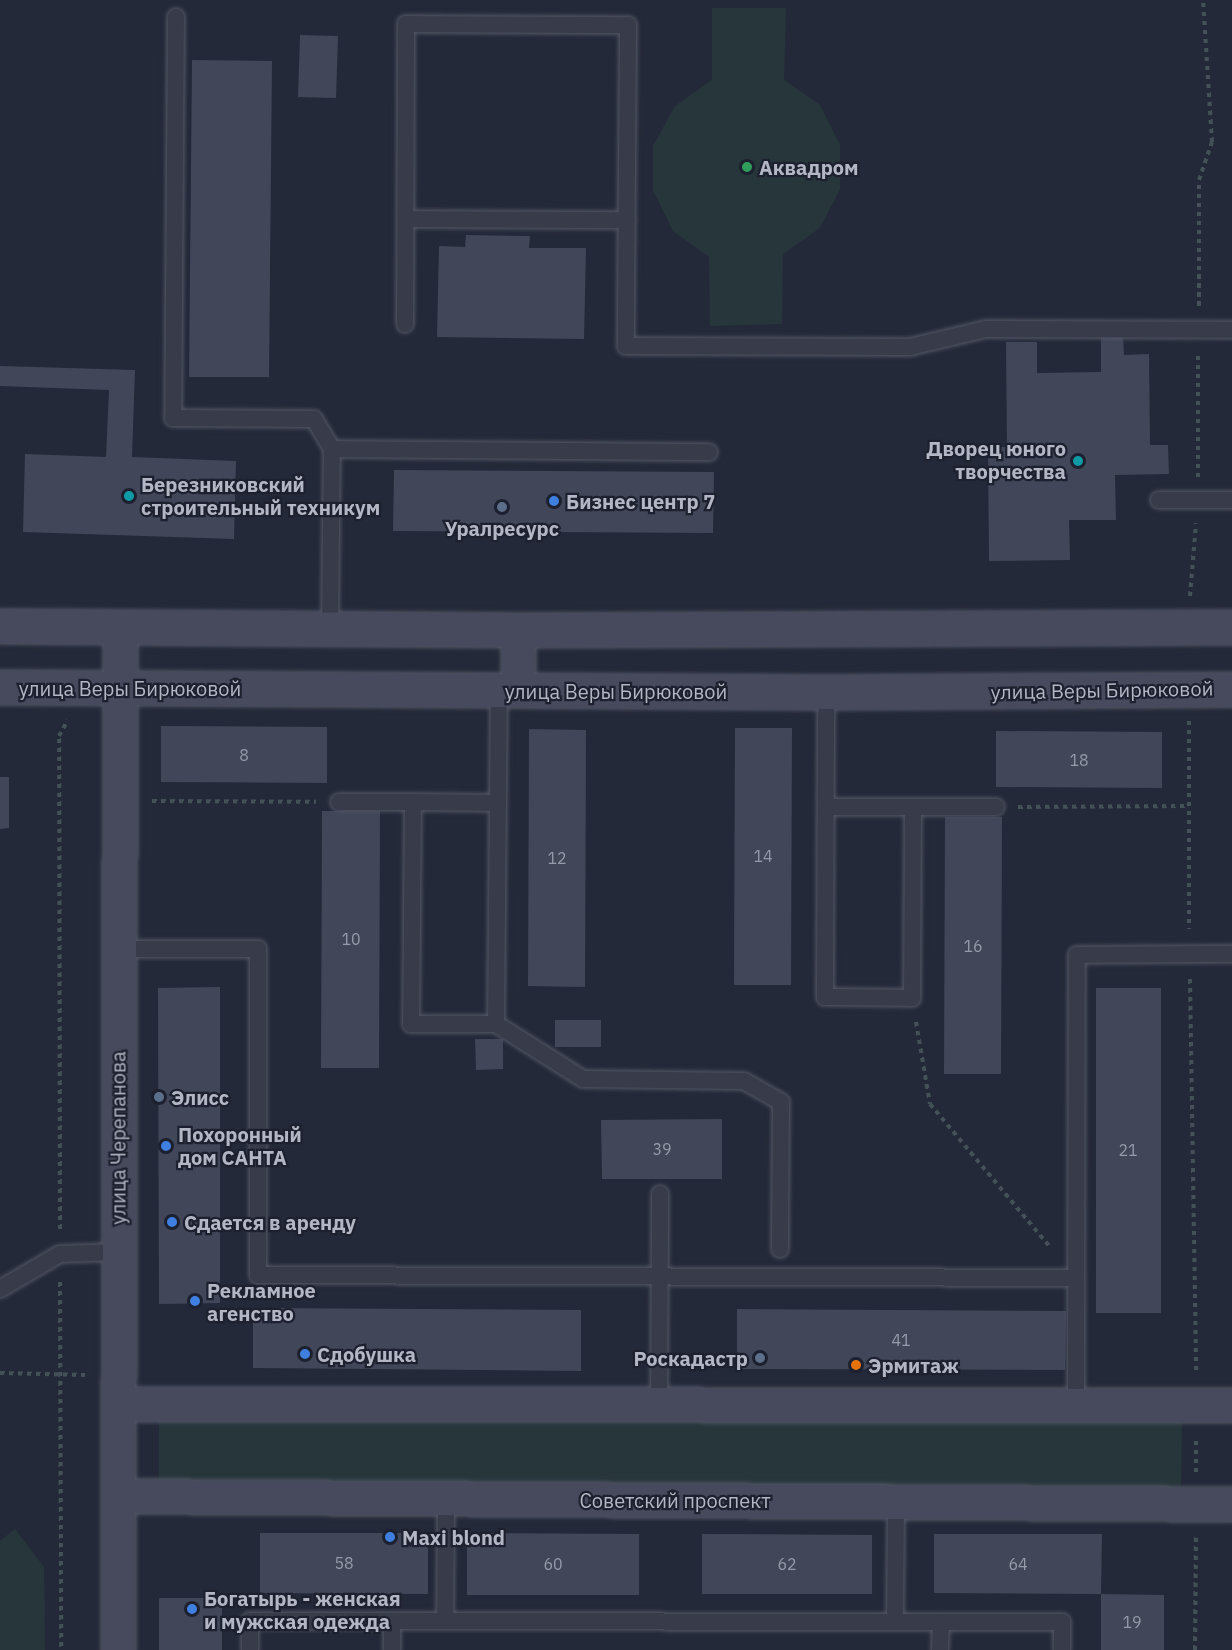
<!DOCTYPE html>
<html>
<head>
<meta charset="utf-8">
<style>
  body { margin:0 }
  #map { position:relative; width:1232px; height:1650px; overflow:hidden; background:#242939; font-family:"IBM Plex Sans",sans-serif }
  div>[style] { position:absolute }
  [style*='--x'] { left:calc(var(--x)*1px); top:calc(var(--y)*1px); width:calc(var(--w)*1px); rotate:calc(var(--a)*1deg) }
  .green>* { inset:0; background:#27363b }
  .building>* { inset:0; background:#414659 }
  .path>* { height:4px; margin-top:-2px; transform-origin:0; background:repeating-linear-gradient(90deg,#445158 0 4.5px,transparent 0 9px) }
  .roads { filter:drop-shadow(0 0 2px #535765) drop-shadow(0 0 2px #535765) }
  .lane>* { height:16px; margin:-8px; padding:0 8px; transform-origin:8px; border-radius:8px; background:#383c4a }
  .secondary>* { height:33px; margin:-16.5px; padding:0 16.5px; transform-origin:16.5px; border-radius:16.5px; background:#464a5c }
  .dots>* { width:16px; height:16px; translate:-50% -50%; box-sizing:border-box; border:3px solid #1d212f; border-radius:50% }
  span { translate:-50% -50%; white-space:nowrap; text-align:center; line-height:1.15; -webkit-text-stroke:4.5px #1d212f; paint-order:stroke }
  .number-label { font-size:16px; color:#969baa }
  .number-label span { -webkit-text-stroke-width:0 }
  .poi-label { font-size:20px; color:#b3b7c5; font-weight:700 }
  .left { translate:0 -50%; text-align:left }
  .right { translate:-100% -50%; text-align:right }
  .street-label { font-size:20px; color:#b3b7c5 }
</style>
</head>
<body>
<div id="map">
  <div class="green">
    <div style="clip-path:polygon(712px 8px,786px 8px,784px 80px,820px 105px,840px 145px,840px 189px,820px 228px,783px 254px,782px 324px,710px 326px,709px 257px,673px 231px,653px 190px,653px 146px,675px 106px,712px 80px)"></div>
    <div style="clip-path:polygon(159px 1412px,1182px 1417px,1181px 1491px,159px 1486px)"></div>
    <div style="clip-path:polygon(15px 1529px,44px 1567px,45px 1650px,0 1650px,0 1541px)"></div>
  </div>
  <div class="building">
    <div style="clip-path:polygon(300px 35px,338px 36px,336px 98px,298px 97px)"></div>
    <div style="clip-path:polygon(192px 60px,272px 61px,269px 377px,189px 377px)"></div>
    <div style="clip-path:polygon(466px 235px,530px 236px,529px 248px,586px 248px,584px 339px,437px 337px,439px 246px,465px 247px)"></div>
    <div style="clip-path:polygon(1101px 336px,1123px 336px,1124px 355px,1149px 354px,1150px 445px,1168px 445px,1169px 474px,1115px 475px,1116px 520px,1069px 520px,1070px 560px,989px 561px,988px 447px,1007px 447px,1006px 342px,1037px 342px,1037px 373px,1101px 372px)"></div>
    <div style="clip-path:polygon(0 366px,135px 370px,132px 457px,236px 461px,234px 539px,23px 532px,25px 454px,106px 457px,109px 390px,0 386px)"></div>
    <div style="clip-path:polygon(394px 470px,714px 472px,713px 533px,393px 531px)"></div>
    <div style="clip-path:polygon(161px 726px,327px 727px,327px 783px,161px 782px)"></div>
    <div style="clip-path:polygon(735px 728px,792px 728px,791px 985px,734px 985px)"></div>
    <div style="clip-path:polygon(529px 729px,586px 730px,585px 987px,528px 986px)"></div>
    <div style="clip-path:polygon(996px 731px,1162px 732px,1162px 788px,996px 787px)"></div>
    <div style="clip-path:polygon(0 777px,9px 777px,9px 828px,0 829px)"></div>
    <div style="clip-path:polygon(322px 811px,380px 811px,379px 1068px,321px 1068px)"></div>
    <div style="clip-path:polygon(945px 817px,1002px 817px,1001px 1074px,944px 1074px)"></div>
    <div style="clip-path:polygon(220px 987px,220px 1303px,159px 1304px,158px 988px)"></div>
    <div style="clip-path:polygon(1096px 988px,1161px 988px,1161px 1313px,1096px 1313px)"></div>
    <div style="clip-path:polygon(555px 1020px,601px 1020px,601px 1047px,555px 1047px)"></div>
    <div style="clip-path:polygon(475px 1039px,503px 1039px,503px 1069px,476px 1070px)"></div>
    <div style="clip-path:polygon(722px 1119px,722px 1179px,602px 1179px,601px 1120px)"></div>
    <div style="clip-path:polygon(253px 1308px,581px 1310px,581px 1371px,253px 1368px)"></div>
    <div style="clip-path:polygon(737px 1309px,1066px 1311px,1065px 1370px,737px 1369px)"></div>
    <div style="clip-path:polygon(260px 1533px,428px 1533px,428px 1594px,260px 1593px)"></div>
    <div style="clip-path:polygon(467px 1533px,639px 1534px,639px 1595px,467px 1595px)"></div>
    <div style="clip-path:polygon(702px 1534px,872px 1535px,872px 1594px,702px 1594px)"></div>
    <div style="clip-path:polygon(934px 1534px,1102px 1534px,1101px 1594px,1164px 1595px,1164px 1650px,1101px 1650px,1101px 1594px,934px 1593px)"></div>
    <div style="clip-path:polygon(159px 1598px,222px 1598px,222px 1650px,159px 1650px)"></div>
  </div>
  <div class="path">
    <div style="--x:1199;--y:306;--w:126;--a:-90"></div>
    <div style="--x:1199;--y:180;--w:40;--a:-71.1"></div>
    <div style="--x:1212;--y:142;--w:142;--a:-93.6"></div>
    <div style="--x:1198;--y:477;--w:125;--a:-90"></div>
    <div style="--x:1190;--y:596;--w:73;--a:-85.3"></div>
    <div style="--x:1189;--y:721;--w:208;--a:90"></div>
    <div style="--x:152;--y:801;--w:164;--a:0.3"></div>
    <div style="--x:1018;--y:807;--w:170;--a:-0.3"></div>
    <div style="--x:1190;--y:979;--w:394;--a:89.1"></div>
    <div style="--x:916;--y:1022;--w:83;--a:80.3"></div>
    <div style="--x:930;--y:1104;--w:188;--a:50"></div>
    <div style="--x:60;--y:1229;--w:493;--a:-90.1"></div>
    <div style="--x:59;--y:736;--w:18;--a:-61"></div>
    <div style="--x:60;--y:1282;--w:368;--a:89.8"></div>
    <div style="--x:0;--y:1373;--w:85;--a:1.3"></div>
    <div style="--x:1196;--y:1472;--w:34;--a:-90"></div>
    <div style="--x:1195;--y:1650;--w:113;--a:-89.5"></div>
  </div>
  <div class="roads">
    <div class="lane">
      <div style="--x:176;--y:17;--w:401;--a:90.4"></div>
      <div style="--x:173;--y:418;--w:141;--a:0.4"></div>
      <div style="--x:314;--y:419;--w:35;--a:59"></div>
      <div style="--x:406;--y:219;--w:221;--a:0.3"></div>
      <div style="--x:405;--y:324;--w:300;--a:-89.8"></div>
      <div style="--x:406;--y:24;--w:222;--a:0.3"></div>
      <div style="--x:628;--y:25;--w:321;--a:90.4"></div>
      <div style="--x:626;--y:346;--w:284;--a:0.2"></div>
      <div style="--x:910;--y:347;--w:78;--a:-13.3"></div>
      <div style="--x:986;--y:329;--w:246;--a:0.2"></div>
      <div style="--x:1159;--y:500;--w:73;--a:0"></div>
      <div style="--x:330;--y:628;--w:179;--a:-89.4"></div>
      <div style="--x:332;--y:449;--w:377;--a:0.5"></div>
      <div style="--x:339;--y:802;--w:74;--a:0"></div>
      <div style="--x:498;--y:803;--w:85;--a:-179.3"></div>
      <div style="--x:413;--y:802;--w:222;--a:90.5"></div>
      <div style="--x:411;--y:1024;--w:85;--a:0"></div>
      <div style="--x:496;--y:1024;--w:103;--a:32.3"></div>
      <div style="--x:583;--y:1079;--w:161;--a:0.7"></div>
      <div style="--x:744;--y:1081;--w:43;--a:29.6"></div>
      <div style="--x:781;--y:1102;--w:147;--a:90.4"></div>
      <div style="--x:826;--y:807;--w:87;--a:0"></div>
      <div style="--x:913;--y:807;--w:191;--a:90.3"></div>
      <div style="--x:912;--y:998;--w:87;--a:-179.3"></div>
      <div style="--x:825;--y:997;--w:277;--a:-89.8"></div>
      <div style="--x:826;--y:720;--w:28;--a:-88"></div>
      <div style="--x:913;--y:807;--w:83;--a:0"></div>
      <div style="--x:120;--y:949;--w:138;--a:0"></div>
      <div style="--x:258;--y:949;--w:326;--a:90"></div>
      <div style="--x:258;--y:1275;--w:818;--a:0.21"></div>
      <div style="--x:496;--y:1024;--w:334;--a:-89.5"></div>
      <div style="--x:0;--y:1289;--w:69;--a:-30.3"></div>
      <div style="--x:60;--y:1254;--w:57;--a:-2"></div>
      <div style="--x:659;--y:1405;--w:211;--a:-89.7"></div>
      <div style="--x:1076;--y:1406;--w:451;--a:-89.9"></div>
      <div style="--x:1077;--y:955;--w:155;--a:-0.4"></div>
      <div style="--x:445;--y:1621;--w:122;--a:-89.5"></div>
      <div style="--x:895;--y:1622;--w:121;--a:-89.5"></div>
      <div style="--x:250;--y:1650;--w:29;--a:-90"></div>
      <div style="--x:250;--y:1621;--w:812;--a:0.07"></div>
      <div style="--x:1062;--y:1622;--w:28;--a:90"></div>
      <div style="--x:392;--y:1650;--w:29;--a:-90"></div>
      <div style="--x:940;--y:1650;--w:27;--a:-88"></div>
    </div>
    <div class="secondary">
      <div style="--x:0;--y:626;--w:518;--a:0.44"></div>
      <div style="--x:518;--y:630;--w:714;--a:-0.24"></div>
      <div style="--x:0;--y:687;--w:827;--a:0.35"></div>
      <div style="--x:827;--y:692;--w:405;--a:-0.4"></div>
      <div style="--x:518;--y:690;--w:60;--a:-90"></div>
      <div style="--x:119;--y:1404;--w:1113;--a:0.05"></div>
      <div style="--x:119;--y:1496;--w:1113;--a:0.41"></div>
      <div style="--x:118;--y:1650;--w:1023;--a:-89.89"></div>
    </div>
  </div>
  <div class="dots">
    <div style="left:747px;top:167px;background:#2e9e5b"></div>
    <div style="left:1078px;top:461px;background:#0f9aa8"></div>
    <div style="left:129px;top:496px;background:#0f9aa8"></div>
    <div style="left:554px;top:501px;background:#3f7fe0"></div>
    <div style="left:502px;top:507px;background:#5c6f8a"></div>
    <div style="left:159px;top:1097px;background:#5c6f8a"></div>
    <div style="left:166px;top:1146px;background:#3f7fe0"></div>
    <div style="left:172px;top:1222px;background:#3f7fe0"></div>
    <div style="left:195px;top:1301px;background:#3f7fe0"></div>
    <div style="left:305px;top:1354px;background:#3f7fe0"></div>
    <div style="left:760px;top:1358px;background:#5c6f8a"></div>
    <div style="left:856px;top:1365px;background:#e8710a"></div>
    <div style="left:390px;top:1537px;background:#3f7fe0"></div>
    <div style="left:192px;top:1609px;background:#3f7fe0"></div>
  </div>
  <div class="number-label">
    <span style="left:244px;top:755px">8</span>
    <span style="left:1079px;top:760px">18</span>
    <span style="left:763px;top:856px">14</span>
    <span style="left:557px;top:858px">12</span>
    <span style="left:351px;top:939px">10</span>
    <span style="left:973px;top:946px">16</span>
    <span style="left:662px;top:1149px">39</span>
    <span style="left:1128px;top:1150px">21</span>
    <span style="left:901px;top:1340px">41</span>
    <span style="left:344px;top:1563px">58</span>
    <span style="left:553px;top:1564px">60</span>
    <span style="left:787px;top:1564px">62</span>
    <span style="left:1018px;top:1564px">64</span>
    <span style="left:1132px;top:1622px">19</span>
  </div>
  <div class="poi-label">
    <span class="left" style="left:759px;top:167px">Аквадром</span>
    <span class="right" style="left:1066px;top:460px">Дворец юного<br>творчества</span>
    <span class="left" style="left:141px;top:496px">Березниковский<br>строительный техникум</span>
    <span class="left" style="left:566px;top:501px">Бизнес центр 7</span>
    <span style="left:502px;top:528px">Уралресурс</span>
    <span class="left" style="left:171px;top:1097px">Элисс</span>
    <span class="left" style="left:178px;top:1146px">Похоронный<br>дом САНТА</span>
    <span class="left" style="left:184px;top:1222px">Сдается в аренду</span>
    <span class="left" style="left:207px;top:1302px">Рекламное<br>агенство</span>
    <span class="left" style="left:317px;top:1354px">Сдобушка</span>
    <span class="right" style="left:748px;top:1358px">Роскадастр</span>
    <span class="left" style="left:868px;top:1365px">Эрмитаж</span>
    <span class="left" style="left:402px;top:1537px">Maxi blond</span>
    <span class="left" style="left:204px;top:1610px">Богатырь - женская<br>и мужская одежда</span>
  </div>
  <div class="street-label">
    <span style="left:130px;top:688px">улица Веры Бирюковой</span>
    <span style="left:1102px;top:690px;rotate:-1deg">улица Веры Бирюковой</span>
    <span style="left:616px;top:691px">улица Веры Бирюковой</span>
    <span style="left:118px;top:1138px;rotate:-90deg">улица Черепанова</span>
    <span style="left:675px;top:1500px">Советский проспект</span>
  </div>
</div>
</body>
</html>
